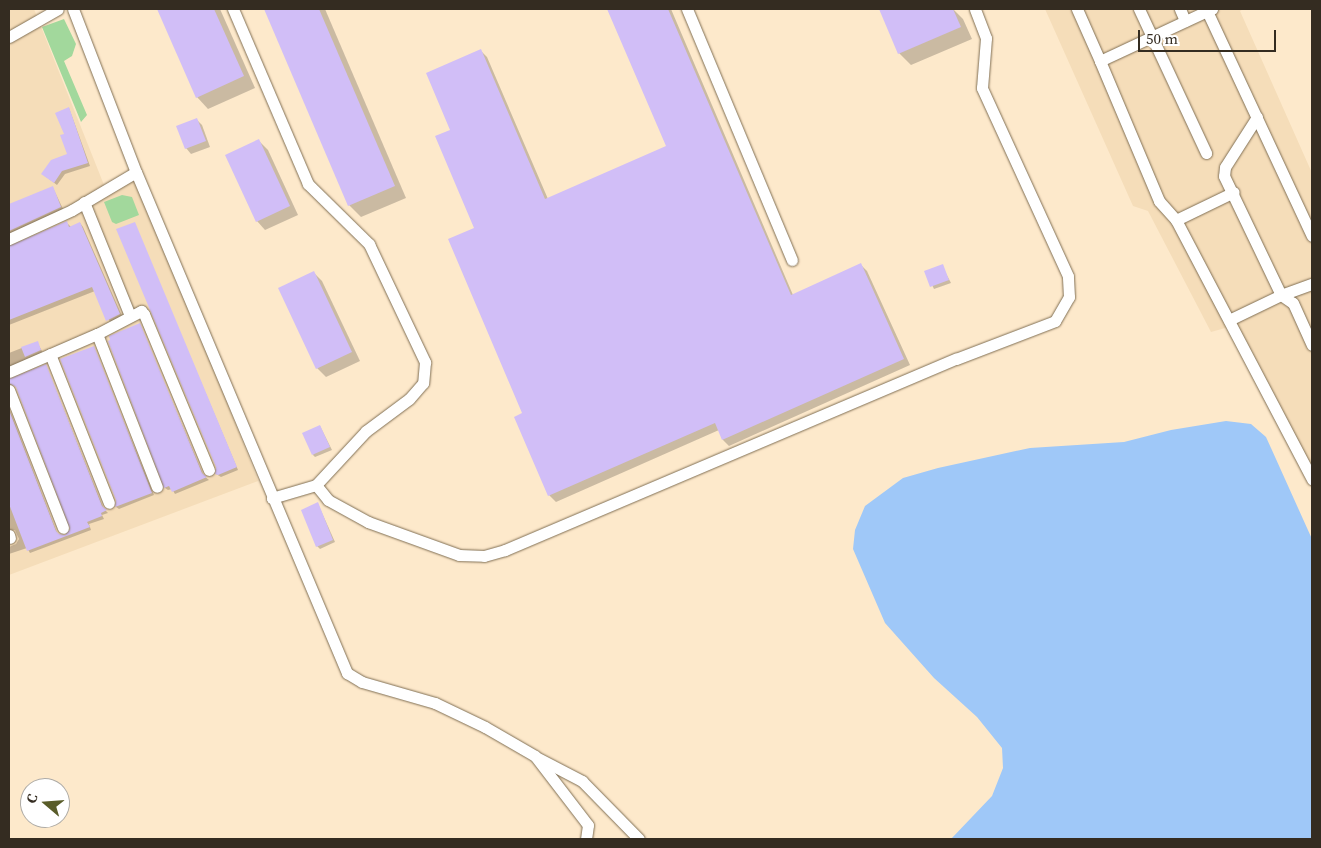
<!DOCTYPE html>
<html>
<head>
<meta charset="utf-8">
<style>
  body { margin:0 }
  #map { position:relative; width:1321px; height:848px; overflow:hidden; background:#fde9cb; font-family:"Source Serif 4",serif }
  div>[style] { position:absolute }
  [style*='--x'] { left:calc(var(--x)*1px); top:calc(var(--y)*1px); width:calc(var(--w)*1px); rotate:calc(var(--a)*1deg) }
  .built>* { inset:0; background:#f5ddb9 }
  .green>* { inset:0; background:#a2d89c }
  .water>* { inset:0; background:#9fc8f8 }
  .shadow>* { inset:0; background:#0003 }
  .building>* { inset:0; background:#d1bef7 }
  .roads { filter:drop-shadow(0 0 1px #806f54) drop-shadow(0 0 1px #806f54) }
  .service>* { height:11px; margin:-5.5px; padding:0 5.5px; transform-origin:5.5px; border-radius:5.5px; background:#fff }
  span { translate:-50% -50%; white-space:nowrap; text-align:center; line-height:1.15; -webkit-text-stroke:4px #fff; paint-order:stroke }
  .frame { position:absolute; inset:0; border:10px solid #342c21; pointer-events:none }
  .north { position:absolute; left:20px; top:778px; width:50px; height:50px; box-sizing:border-box; background:#fff; border:1px solid #aeaba6; border-radius:50%; rotate:288deg; font-size:14px; font-weight:700; line-height:20px; text-align:center; color:#342c21 }
  .north::after { content:''; display:block; margin:auto; width:18px; height:22px; background:#595c29; clip-path:polygon(50% 0,100% 100%,50% 72%,0 100%) }
  .scale { position:absolute; left:1138px; top:30px; width:138px; height:22px; box-sizing:border-box; border:2px solid #342c21; border-top:0; padding-left:6px; font-size:15px; line-height:18px; white-space:nowrap; color:#342c21; -webkit-text-stroke:4px #fff; paint-order:stroke }
</style>
</head>
<body>
<div id="map">
  <div class="built">
    <div style="clip-path:polygon(9px 9px,34px 9px,106px 190px,139px 177px,258px 481px,9px 575px)"></div>
    <div style="clip-path:polygon(1045px 9px,1243px 9px,1240px 11px,1312px 173px,1312px 464px,1302px 462px,1232px 326px,1211px 332px,1148px 211px,1133px 206px)"></div>
  </div>
  <div class="green">
    <div style="clip-path:polygon(64px 19px,76px 44px,72px 56px,64px 61px,87px 115px,81px 122px,42px 27px)"></div>
    <div style="clip-path:polygon(122px 195px,132px 197px,139px 215px,116px 224px,112px 222px,104px 202px)"></div>
  </div>
  <div class="water">
    <div style="clip-path:polygon(1226px 421px,1251px 424px,1266px 437px,1312px 539px,1312px 839px,951px 839px,992px 796px,1003px 768px,1002px 748px,977px 717px,934px 678px,885px 623px,853px 549px,855px 530px,865px 506px,903px 478px,938px 468px,1030px 448px,1124px 442px,1171px 430px)"></div>
  </div>
  <div class="shadow">
    <div style="clip-path:polygon(158px 9px,220px 9px,255px 88px,208px 109px,197px 97px)"></div>
    <div style="clip-path:polygon(265px 9px,325px 9px,406px 198px,361px 217px,349px 205px)"></div>
    <div style="clip-path:polygon(609px 9px,671px 9px,793px 295px,861px 265px,867px 271px,910px 365px,729px 446px,723px 440px,719px 430px,556px 502px,549px 495px,524px 414px,452px 131px,481px 51px,487px 57px,548px 199px,668px 147px)"></div>
    <div style="clip-path:polygon(880px 9px,941px 9px,942px 11px,953px 9px,963px 19px,972px 39px,911px 65px,899px 53px)"></div>
    <div style="clip-path:polygon(69px 108px,90px 166px,65px 174px,57px 185px,45px 176px,68px 155px)"></div>
    <div style="clip-path:polygon(197px 120px,202px 125px,210px 147px,191px 154px,186px 148px)"></div>
    <div style="clip-path:polygon(259px 141px,268px 150px,298px 215px,265px 230px,257px 221px)"></div>
    <div style="clip-path:polygon(53px 188px,64px 211px,9px 237px,9px 206px)"></div>
    <div style="clip-path:polygon(66px 222px,71px 227px,80px 223px,83px 227px,123px 318px,111px 324px,95px 291px,9px 325px,9px 248px)"></div>
    <div style="clip-path:polygon(134px 223px,238px 470px,221px 477px,216px 474px,217px 467px)"></div>
    <div style="clip-path:polygon(942px 266px,951px 283px,934px 289px,926px 272px)"></div>
    <div style="clip-path:polygon(313px 272px,322px 281px,360px 361px,326px 377px,317px 368px)"></div>
    <div style="clip-path:polygon(139px 325px,204px 476px,209px 480px,175px 494px,172px 489px,168px 490px,165px 488px,109px 342px)"></div>
    <div style="clip-path:polygon(37px 342px,43px 353px,9px 367px,9px 353px)"></div>
    <div style="clip-path:polygon(93px 348px,154px 495px,119px 509px,116px 507px,117px 500px)"></div>
    <div style="clip-path:polygon(46px 366px,104px 509px,108px 513px,102px 515px,104px 519px,89px 524px,91px 530px,30px 553px,27px 548px,9px 554px,9px 547px,16px 544px,19px 539px,15px 530px,9px 531px,9px 408px,58px 535px,66px 536px,70px 533px,71px 525px,17px 387px,14px 385px,9px 385px,9px 380px)"></div>
    <div style="clip-path:polygon(320px 426px,332px 450px,315px 457px,313px 455px)"></div>
    <div style="clip-path:polygon(318px 504px,335px 542px,320px 549px,317px 546px)"></div>
  </div>
  <div class="building">
    <div style="clip-path:polygon(157px 9px,214px 9px,244px 76px,196px 98px)"></div>
    <div style="clip-path:polygon(264px 9px,319px 9px,395px 186px,348px 206px)"></div>
    <div style="clip-path:polygon(607px 9px,668px 9px,791px 295px,861px 263px,904px 359px,722px 440px,715px 423px,548px 496px,514px 417px,522px 413px,448px 239px,474px 228px,435px 136px,450px 130px,426px 73px,481px 49px,545px 199px,666px 146px)"></div>
    <div style="clip-path:polygon(879px 9px,953px 9px,961px 27px,898px 54px)"></div>
    <div style="clip-path:polygon(69px 107px,88px 163px,62px 171px,54px 183px,41px 174px,51px 160px,67px 154px,60px 135px,64px 134px,55px 113px)"></div>
    <div style="clip-path:polygon(197px 118px,206px 141px,185px 149px,176px 126px)"></div>
    <div style="clip-path:polygon(259px 139px,290px 206px,256px 222px,225px 155px)"></div>
    <div style="clip-path:polygon(53px 186px,61px 207px,9px 231px,9px 204px)"></div>
    <div style="clip-path:polygon(67px 221px,69px 227px,80px 222px,120px 314px,106px 321px,92px 287px,9px 320px,9px 246px)"></div>
    <div style="clip-path:polygon(135px 222px,237px 467px,218px 475px,215px 474px,216px 467px,116px 229px)"></div>
    <div style="clip-path:polygon(943px 264px,949px 280px,930px 287px,924px 271px)"></div>
    <div style="clip-path:polygon(314px 271px,352px 352px,316px 369px,278px 288px)"></div>
    <div style="clip-path:polygon(140px 323px,202px 473px,207px 477px,172px 492px,169px 486px,164px 488px,108px 341px,110px 340px,109px 336px)"></div>
    <div style="clip-path:polygon(38px 341px,41px 350px,25px 357px,21px 347px)"></div>
    <div style="clip-path:polygon(94px 346px,152px 493px,115px 507px,116px 500px,60px 359px)"></div>
    <div style="clip-path:polygon(46px 364px,102px 506px,107px 510px,101px 513px,102px 516px,87px 522px,90px 527px,27px 551px,9px 504px,9px 410px,56px 531px,59px 534px,65px 535px,70px 529px,16px 387px,9px 383px,9px 379px)"></div>
    <div style="clip-path:polygon(320px 425px,330px 447px,312px 455px,302px 433px)"></div>
    <div style="clip-path:polygon(318px 502px,333px 540px,316px 547px,301px 510px)"></div>
  </div>
  <div class="roads">
    <div class="service">
      <div style="--x:73;--y:9;--w:175;--a:68.9"></div>
      <div style="--x:136;--y:172;--w:544;--a:67.16"></div>
      <div style="--x:347;--y:673;--w:17;--a:31"></div>
      <div style="--x:362;--y:682;--w:76;--a:16"></div>
      <div style="--x:435;--y:703;--w:55;--a:25.6"></div>
      <div style="--x:485;--y:727;--w:58;--a:30.1"></div>
      <div style="--x:535;--y:756;--w:87;--a:52.5"></div>
      <div style="--x:588;--y:825;--w:14;--a:98"></div>
      <div style="--x:233;--y:9;--w:190;--a:66.8"></div>
      <div style="--x:308;--y:184;--w:86;--a:44.5"></div>
      <div style="--x:369;--y:244;--w:131;--a:64.6"></div>
      <div style="--x:425;--y:362;--w:21;--a:95"></div>
      <div style="--x:423;--y:383;--w:21;--a:131"></div>
      <div style="--x:409;--y:399;--w:54;--a:143.3"></div>
      <div style="--x:366;--y:431;--w:74;--a:132.8"></div>
      <div style="--x:316;--y:485;--w:46;--a:163.5"></div>
      <div style="--x:687;--y:9;--w:272;--a:67.3"></div>
      <div style="--x:1077;--y:9;--w:57;--a:66.1"></div>
      <div style="--x:1139;--y:9;--w:159;--a:65"></div>
      <div style="--x:1180;--y:9;--w:13;--a:67"></div>
      <div style="--x:1212;--y:9;--w:5;--a:158"></div>
      <div style="--x:1207;--y:11;--w:248;--a:65"></div>
      <div style="--x:1207;--y:11;--w:118;--a:155"></div>
      <div style="--x:1100;--y:61;--w:152;--a:67.1"></div>
      <div style="--x:1159;--y:201;--w:25;--a:48"></div>
      <div style="--x:1176;--y:220;--w:293;--a:62.3"></div>
      <div style="--x:9;--y:37;--w:56;--a:-29.7"></div>
      <div style="--x:1257;--y:117;--w:59;--a:122.6"></div>
      <div style="--x:1225;--y:167;--w:9;--a:96"></div>
      <div style="--x:1224;--y:176;--w:132;--a:64.4"></div>
      <div style="--x:1281;--y:295;--w:14;--a:34"></div>
      <div style="--x:1293;--y:303;--w:46;--a:65.7"></div>
      <div style="--x:84;--y:202;--w:123;--a:68"></div>
      <div style="--x:1176;--y:220;--w:64;--a:-25.8"></div>
      <div style="--x:9;--y:239;--w:69;--a:-24.7"></div>
      <div style="--x:72;--y:210;--w:74;--a:-30.7"></div>
      <div style="--x:1229;--y:320;--w:58;--a:-25.7"></div>
      <div style="--x:1281;--y:295;--w:33;--a:-20"></div>
      <div style="--x:97;--y:334;--w:164;--a:68.6"></div>
      <div style="--x:50;--y:354;--w:160;--a:68.4"></div>
      <div style="--x:9;--y:372;--w:96;--a:-23.4"></div>
      <div style="--x:97;--y:334;--w:50;--a:-27.6"></div>
      <div style="--x:141;--y:311;--w:4;--a:45"></div>
      <div style="--x:144;--y:314;--w:169;--a:67.4"></div>
      <div style="--x:9;--y:390;--w:148;--a:68.6"></div>
      <div style="--x:316;--y:485;--w:19;--a:51"></div>
      <div style="--x:328;--y:500;--w:46;--a:28.8"></div>
      <div style="--x:368;--y:522;--w:97;--a:19.9"></div>
      <div style="--x:459;--y:555;--w:25;--a:2"></div>
      <div style="--x:484;--y:556;--w:22;--a:-16"></div>
      <div style="--x:505;--y:550;--w:490;--a:-23"></div>
      <div style="--x:956;--y:359;--w:106;--a:-21"></div>
      <div style="--x:1055;--y:321;--w:28;--a:-60"></div>
      <div style="--x:1069;--y:297;--w:21;--a:-93"></div>
      <div style="--x:1068;--y:276;--w:207;--a:-114.6"></div>
      <div style="--x:982;--y:88;--w:50;--a:-85.4"></div>
      <div style="--x:986;--y:38;--w:31;--a:-111"></div>
      <div style="--x:9;--y:535;--w:3;--a:72"></div>
      <div style="--x:538;--y:758;--w:50;--a:27.6"></div>
      <div style="--x:582;--y:781;--w:81;--a:45.5"></div>
    </div>
  </div>
  <div class="frame"></div>
  <div class="north">С</div>
  <div class="scale">50 m</div>
</div>
</body>
</html>
